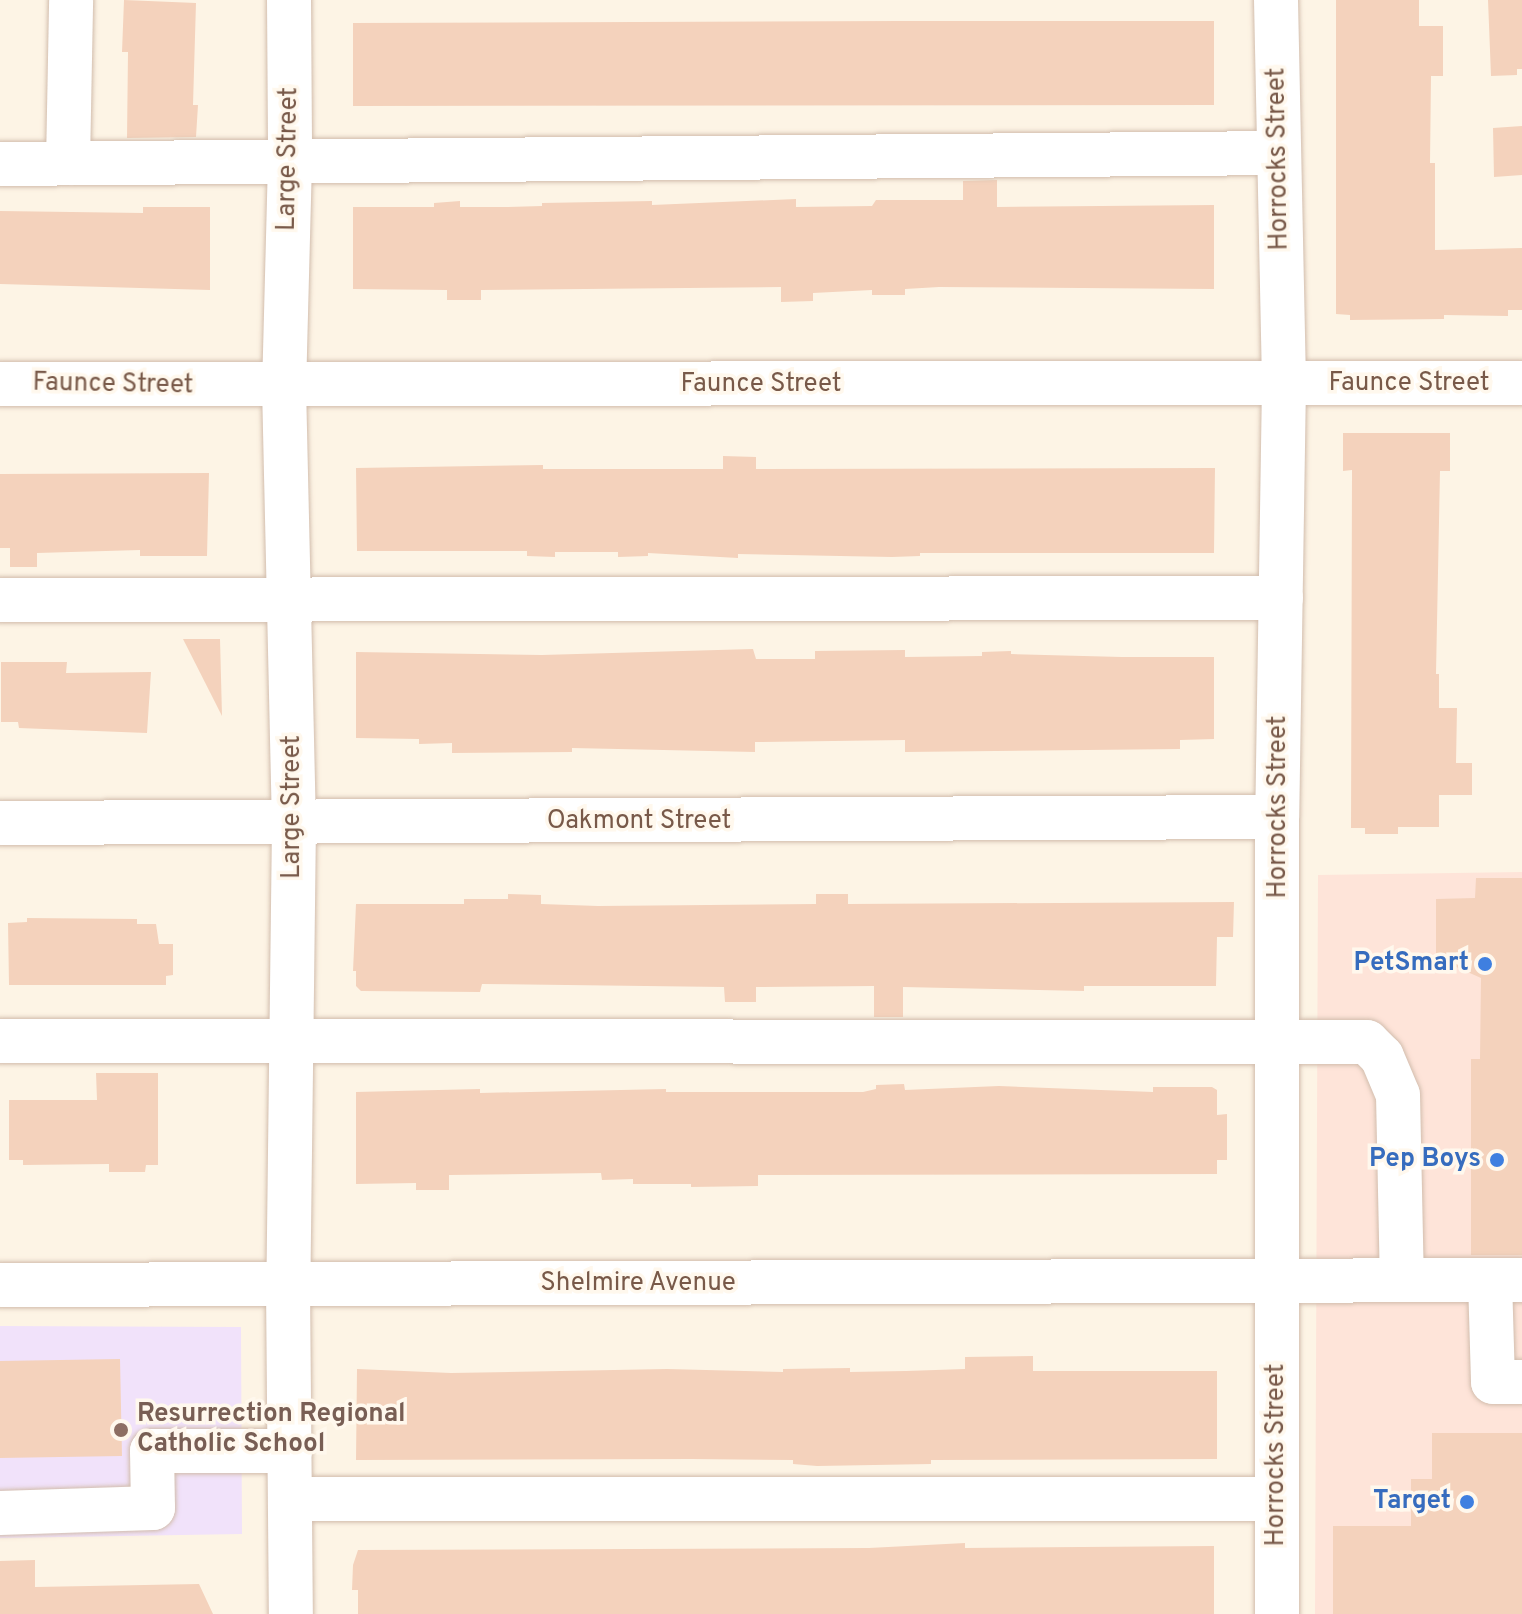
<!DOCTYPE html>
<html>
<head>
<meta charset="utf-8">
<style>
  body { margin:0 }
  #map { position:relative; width:1522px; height:1614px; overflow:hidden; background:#fdf4e5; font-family:Overpass,sans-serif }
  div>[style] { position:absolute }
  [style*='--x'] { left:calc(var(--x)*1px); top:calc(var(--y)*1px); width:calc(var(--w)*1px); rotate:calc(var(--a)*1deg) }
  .commercial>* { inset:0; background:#fee4d9 }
  .education>* { inset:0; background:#f1e2fa }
  .building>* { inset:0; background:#f4d2bc }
  .roads { filter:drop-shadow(0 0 2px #d2bdad) drop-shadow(0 0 2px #d2bdad) }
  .minor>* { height:44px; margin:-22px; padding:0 22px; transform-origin:22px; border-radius:22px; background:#fff }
  .dots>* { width:22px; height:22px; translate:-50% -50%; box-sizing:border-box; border:4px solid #fff8ed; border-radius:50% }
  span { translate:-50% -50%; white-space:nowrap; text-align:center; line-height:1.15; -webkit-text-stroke:7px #fff8ed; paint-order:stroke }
  .street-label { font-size:26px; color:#785949 }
  .shop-label { font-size:26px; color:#366cbe; font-weight:700 }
  .right { translate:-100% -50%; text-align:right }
  .education-label { font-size:26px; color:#785e54; font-weight:700 }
  .left { translate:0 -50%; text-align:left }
</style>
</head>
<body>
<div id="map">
  <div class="commercial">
    <div style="clip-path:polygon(1522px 872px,1522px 1614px,1315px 1614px,1318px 875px)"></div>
  </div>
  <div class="education">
    <div style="clip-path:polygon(0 1326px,241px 1327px,242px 1534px,0 1538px)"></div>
  </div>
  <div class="building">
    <div style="clip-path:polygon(124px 0,196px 3px,193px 105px,198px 105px,196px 137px,127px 138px,128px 52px,122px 52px)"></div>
    <div style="clip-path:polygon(1336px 0,1419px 0,1419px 26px,1443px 26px,1443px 76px,1431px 76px,1430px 163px,1435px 163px,1435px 250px,1522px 248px,1522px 310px,1508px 310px,1508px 316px,1444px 315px,1444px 319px,1350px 320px,1350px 315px,1336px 314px)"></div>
    <div style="clip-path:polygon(1488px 0,1522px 0,1522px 69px,1517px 69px,1517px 75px,1491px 76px)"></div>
    <div style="clip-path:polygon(901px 21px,1214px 21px,1214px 105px,353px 106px,353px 23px)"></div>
    <div style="clip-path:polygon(1522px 126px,1522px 175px,1494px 177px,1493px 128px)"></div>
    <div style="clip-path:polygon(997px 180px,997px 207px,1214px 205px,1214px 289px,939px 287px,905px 289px,905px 295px,872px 295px,872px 290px,813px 293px,813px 301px,781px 302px,781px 287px,481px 290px,481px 300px,447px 300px,447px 290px,353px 289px,353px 207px,434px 207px,434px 203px,460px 201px,460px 207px,507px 207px,542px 206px,542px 203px,652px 201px,652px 205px,796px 199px,796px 207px,872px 206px,876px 200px,963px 200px,963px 181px)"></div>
    <div style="clip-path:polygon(143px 207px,210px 207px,210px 290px,0 284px,0 211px,143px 213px)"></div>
    <div style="clip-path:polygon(1343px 433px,1450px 433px,1450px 471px,1440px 471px,1436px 674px,1439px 674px,1439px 708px,1457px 708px,1456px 763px,1472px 763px,1472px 795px,1439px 795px,1439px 827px,1398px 827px,1398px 834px,1365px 834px,1365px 828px,1351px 828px,1352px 470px,1343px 471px)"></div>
    <div style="clip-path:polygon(723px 456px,756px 457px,756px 469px,1215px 468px,1214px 553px,920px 553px,920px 556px,892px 557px,738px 554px,738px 558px,648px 553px,648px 556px,618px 557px,618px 552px,555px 552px,555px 557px,527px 556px,527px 551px,357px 551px,356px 468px,543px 465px,543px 469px,723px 469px)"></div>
    <div style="clip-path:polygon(209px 473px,207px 556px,140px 556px,140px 550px,37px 553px,37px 567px,10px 567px,10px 548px,0 548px,0 474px)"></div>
    <div style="clip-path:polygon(183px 639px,220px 639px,222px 716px)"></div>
    <div style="clip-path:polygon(753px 649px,756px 659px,815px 659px,815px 651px,905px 650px,905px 657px,982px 656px,982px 652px,1011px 651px,1011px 654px,1122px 657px,1214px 657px,1214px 739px,1180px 740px,1180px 749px,905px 752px,905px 740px,755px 742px,755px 752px,572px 748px,572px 752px,452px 753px,452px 743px,419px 744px,419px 739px,356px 738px,356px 652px,542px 655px)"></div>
    <div style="clip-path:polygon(1px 662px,67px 662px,66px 673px,151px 672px,147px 733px,19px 728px,18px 722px,1px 722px)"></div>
    <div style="clip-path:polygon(1476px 878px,1522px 878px,1522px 1255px,1471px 1255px,1471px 1059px,1480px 1059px,1481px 978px,1436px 958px,1436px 899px,1475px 898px)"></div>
    <div style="clip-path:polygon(508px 894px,541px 895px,541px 904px,598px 906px,816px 904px,816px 894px,848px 894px,848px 904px,1234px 902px,1233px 937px,1217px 937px,1216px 986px,1084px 986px,1084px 991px,903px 987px,903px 1017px,874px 1017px,874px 986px,756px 987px,756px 1002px,725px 1002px,724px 987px,482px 984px,480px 992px,361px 991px,356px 986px,356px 971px,353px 971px,356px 904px,464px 904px,464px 899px,508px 899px)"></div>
    <div style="clip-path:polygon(27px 918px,137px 919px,137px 924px,156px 924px,159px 944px,173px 944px,173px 975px,166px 976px,166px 985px,9px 985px,8px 923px,27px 922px)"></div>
    <div style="clip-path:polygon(96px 1073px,158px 1073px,158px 1165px,146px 1165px,145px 1172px,109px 1172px,109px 1164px,23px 1165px,23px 1160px,9px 1160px,9px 1100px,97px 1100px)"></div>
    <div style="clip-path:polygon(904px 1084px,905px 1090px,999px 1086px,1153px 1092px,1153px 1087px,1212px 1087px,1217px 1090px,1217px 1115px,1227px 1114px,1227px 1160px,1217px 1160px,1217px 1174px,758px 1175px,758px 1186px,691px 1187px,691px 1184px,633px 1184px,633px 1179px,602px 1180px,601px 1173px,449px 1175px,449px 1190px,416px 1190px,416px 1183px,356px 1184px,356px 1092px,480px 1089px,480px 1093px,666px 1089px,666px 1092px,863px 1092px,876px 1089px,876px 1085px)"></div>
    <div style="clip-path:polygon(1033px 1356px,1033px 1371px,1217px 1371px,1217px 1459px,931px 1460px,931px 1464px,817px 1466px,793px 1464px,793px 1460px,691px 1459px,356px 1460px,357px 1369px,451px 1373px,667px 1369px,783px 1372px,783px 1369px,850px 1368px,850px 1372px,906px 1371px,965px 1369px,965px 1357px)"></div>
    <div style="clip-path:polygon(120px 1359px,122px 1456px,0 1458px,0 1361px)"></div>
    <div style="clip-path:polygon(1432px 1433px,1522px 1433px,1522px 1614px,1333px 1614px,1333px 1526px,1411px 1526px,1411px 1479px,1432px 1479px)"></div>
    <div style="clip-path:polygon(965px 1543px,965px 1548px,1214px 1546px,1214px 1614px,358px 1614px,358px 1590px,352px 1590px,353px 1565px,358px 1550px,869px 1548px)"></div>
    <div style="clip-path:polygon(35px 1560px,35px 1587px,199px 1584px,213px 1614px,0 1614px,0 1561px)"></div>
  </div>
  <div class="roads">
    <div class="minor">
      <div style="--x:289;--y:0;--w:161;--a:89.6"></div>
      <div style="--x:290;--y:161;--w:225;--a:91.5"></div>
      <div style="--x:284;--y:386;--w:438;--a:88.7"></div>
      <div style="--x:294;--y:824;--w:462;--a:90.7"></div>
      <div style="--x:288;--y:1286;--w:328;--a:89.5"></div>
      <div style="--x:1276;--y:0;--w:384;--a:88.8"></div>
      <div style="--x:1284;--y:384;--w:433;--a:90.9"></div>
      <div style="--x:1277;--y:817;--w:797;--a:90"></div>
      <div style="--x:68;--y:163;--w:163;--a:-88.9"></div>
      <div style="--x:0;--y:164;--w:1278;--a:-0.49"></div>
      <div style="--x:0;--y:384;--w:1522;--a:-0.04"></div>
      <div style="--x:0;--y:600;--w:1281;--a:-0.09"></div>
      <div style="--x:0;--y:823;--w:1277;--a:-0.27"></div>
      <div style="--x:0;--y:1041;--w:1367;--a:0.04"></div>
      <div style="--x:1367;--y:1042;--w:21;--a:45"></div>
      <div style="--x:1382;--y:1057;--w:41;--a:67.2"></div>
      <div style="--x:1398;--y:1095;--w:184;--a:88.8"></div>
      <div style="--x:1490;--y:1280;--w:102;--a:88.3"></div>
      <div style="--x:1493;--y:1382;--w:29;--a:0"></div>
      <div style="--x:0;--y:1285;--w:1522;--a:-0.19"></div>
      <div style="--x:290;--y:1499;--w:987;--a:0"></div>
      <div style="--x:0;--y:1513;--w:153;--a:-1.9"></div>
      <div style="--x:153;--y:1508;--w:57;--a:-91"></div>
      <div style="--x:152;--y:1451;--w:138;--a:0"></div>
    </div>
  </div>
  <div class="dots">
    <div style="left:1485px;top:964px;background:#3f7fe0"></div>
    <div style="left:1497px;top:1160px;background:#3f7fe0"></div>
    <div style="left:121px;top:1430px;background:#8d6e63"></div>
    <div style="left:1467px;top:1502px;background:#3f7fe0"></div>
  </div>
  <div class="street-label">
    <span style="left:289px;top:159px;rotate:-89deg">Large Street</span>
    <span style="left:1279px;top:159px;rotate:-91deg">Horrocks Street</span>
    <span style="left:1409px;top:384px">Faunce Street</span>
    <span style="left:113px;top:385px;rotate:1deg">Faunce Street</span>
    <span style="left:761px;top:385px">Faunce Street</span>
    <span style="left:293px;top:807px;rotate:-90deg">Large Street</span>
    <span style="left:1279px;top:807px;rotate:-90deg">Horrocks Street</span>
    <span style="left:639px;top:822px">Oakmont Street</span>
    <span style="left:638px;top:1284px">Shelmire Avenue</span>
    <span style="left:1277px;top:1455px;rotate:-90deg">Horrocks Street</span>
  </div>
  <div class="shop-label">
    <span class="right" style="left:1469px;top:964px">PetSmart</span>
    <span class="right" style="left:1481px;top:1160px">Pep Boys</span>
    <span class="right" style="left:1451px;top:1502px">Target</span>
  </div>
  <div class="education-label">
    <span class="left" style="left:137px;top:1430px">Resurrection Regional<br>Catholic School</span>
  </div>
</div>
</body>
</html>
